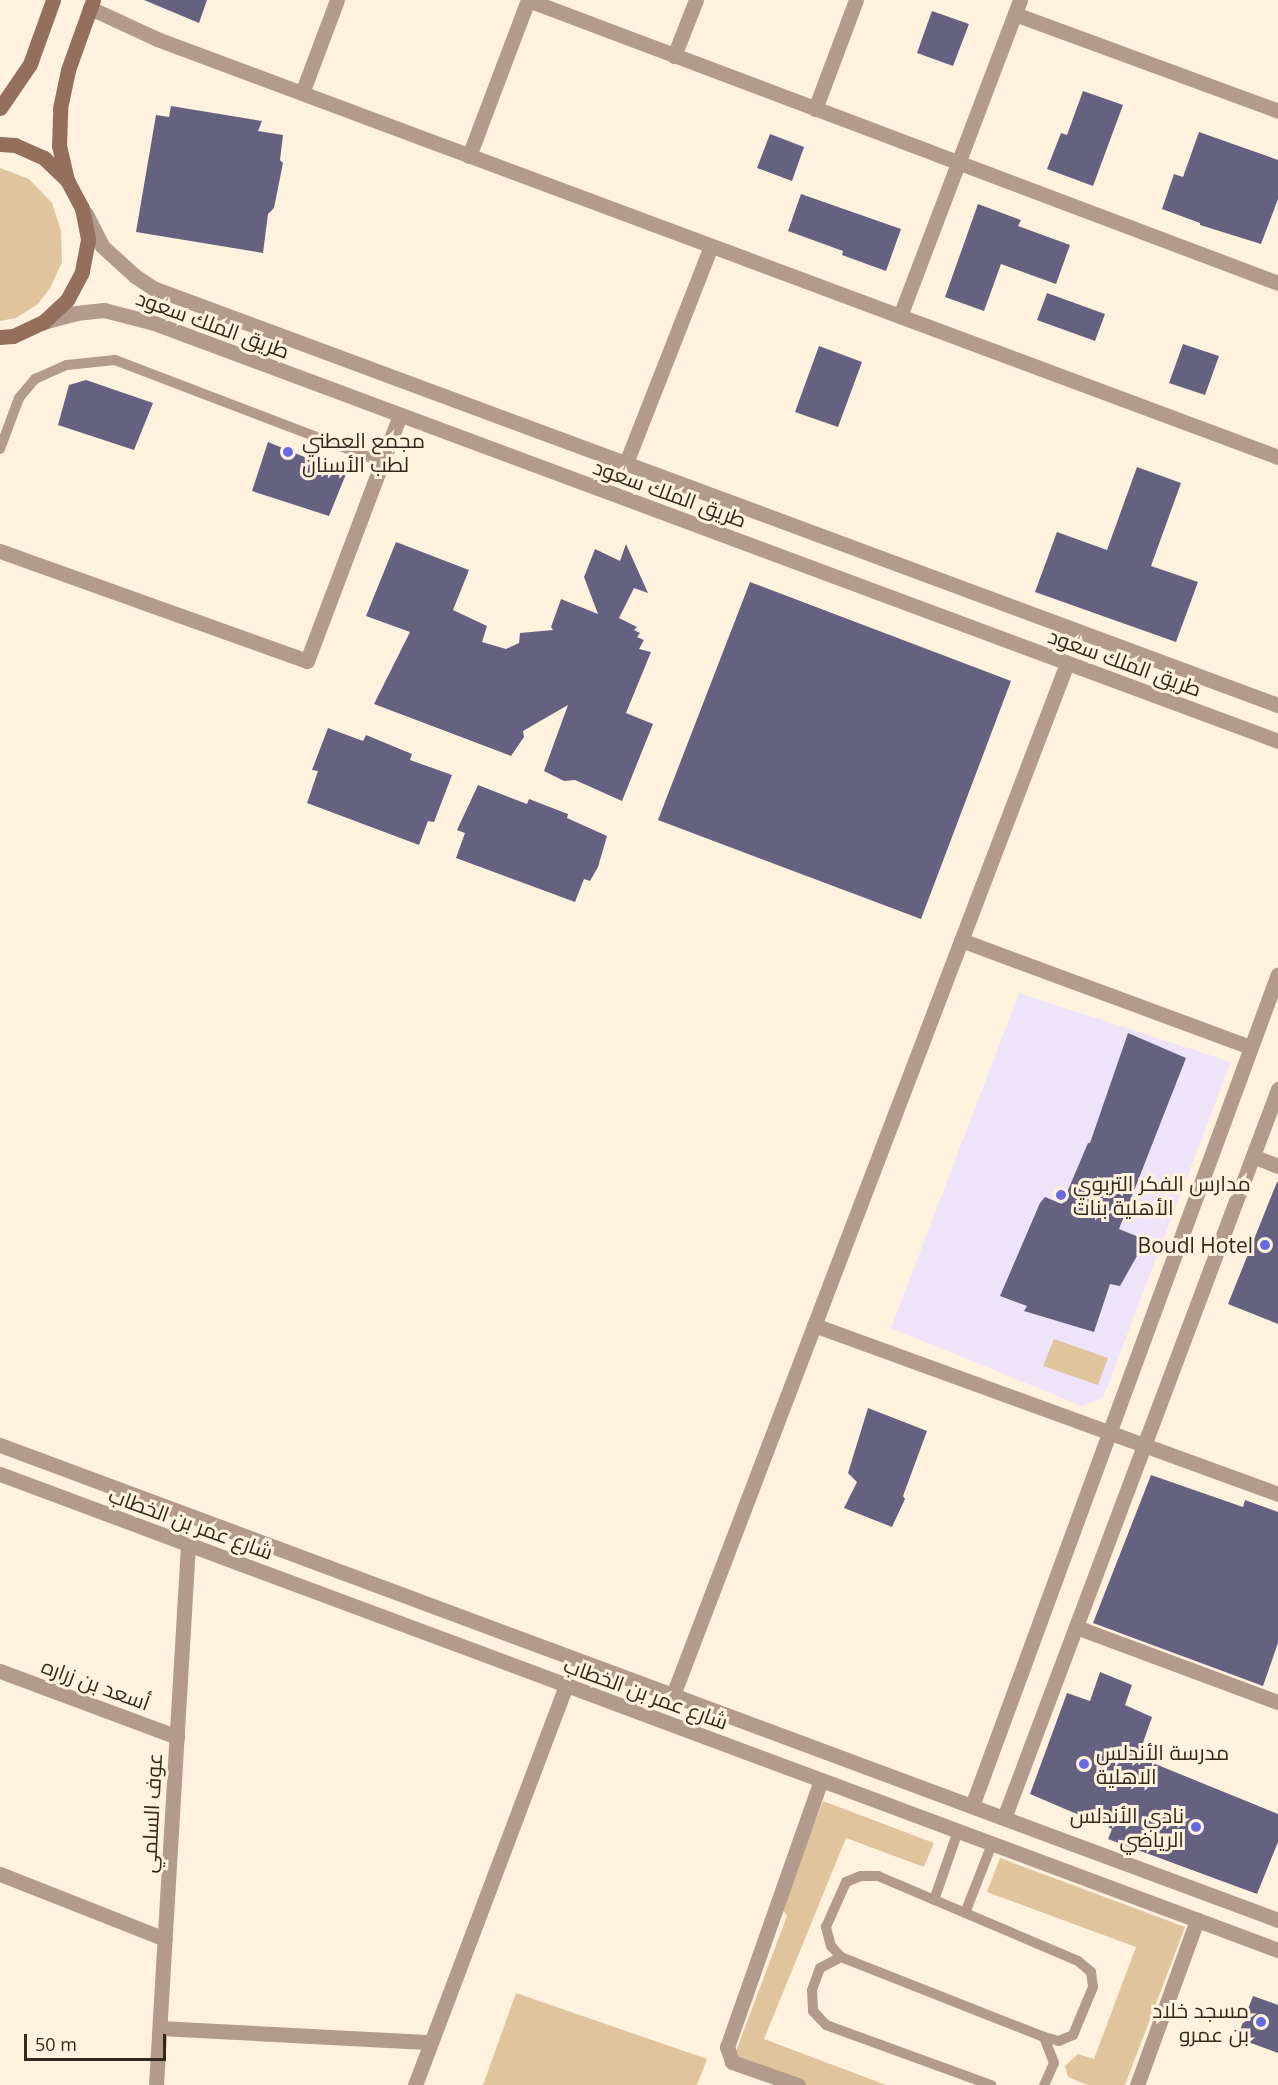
<!DOCTYPE html>
<html>
<head>
<meta charset="utf-8">
<style>
  body { margin:0 }
  #map { position:relative; width:1278px; height:2085px; overflow:hidden; background:#fef1de; font-family:"Open Sans",Cairo,sans-serif }
  div>[style] { position:absolute }
  [style*='--x'] { left:calc(var(--x)*1px); top:calc(var(--y)*1px); width:calc(var(--w)*1px); rotate:calc(var(--a)*1deg) }
  .education>* { inset:0; background:#eee4f9 }
  .green>* { inset:0; background:#e0c49c }
  .building>* { inset:0; background:#656281 }
  .service>* { height:10px; margin:-5px; padding:0 5px; transform-origin:5px; border-radius:5px; background:#b39a8d }
  .minor>* { height:15px; margin:-7.5px; padding:0 7.5px; transform-origin:7.5px; border-radius:7.5px; background:#b39a8d }
  .tertiary>* { height:15px; margin:-7.5px; padding:0 7.5px; transform-origin:7.5px; border-radius:7.5px; background:#b39a8d }
  .secondary>* { height:15px; margin:-7.5px; padding:0 7.5px; transform-origin:7.5px; border-radius:7.5px; background:#936f5c }
  .dots>* { width:16px; height:16px; translate:-50% -50%; box-sizing:border-box; border:3px solid #fef1de; border-radius:50% }
  span { translate:-50% -50%; white-space:nowrap; text-align:center; line-height:1.15; -webkit-text-stroke:6px #fef1de; paint-order:stroke }
  .street-label { font-size:21px; color:#322a1e }
  .poi-label { font-size:21px; color:#322a1e }
  .left { translate:0 -50%; text-align:left }
  .right { translate:-100% -50%; text-align:right }
  .scale { position:absolute; left:24px; top:2034px; width:142px; height:27px; box-sizing:border-box; border:3px solid #322a1e; border-top:0; padding-left:8px; font-size:18px; line-height:21px; white-space:nowrap; color:#322a1e; -webkit-text-stroke:4px #fef1de; paint-order:stroke }
</style>
</head>
<body>
<div id="map">
  <div class="education">
    <div style="clip-path:polygon(1019px 993px,1231px 1062px,1103px 1398px,1082px 1406px,891px 1328px)"></div>
  </div>
  <div class="green">
    <div style="clip-path:polygon(0 168px,29px 179px,52px 203px,61px 231px,62px 262px,50px 288px,38px 304px,16px 318px,0 321px)"></div>
    <div style="clip-path:polygon(1054px 1339px,1108px 1358px,1098px 1385px,1043px 1366px)"></div>
    <div style="clip-path:polygon(823px 1801px,934px 1843px,924px 1867px,846px 1838px,764px 2039px,886px 2085px,803px 2085px,733px 2059px,787px 1916px,781px 1908px)"></div>
    <div style="clip-path:polygon(1000px 1858px,1185px 1927px,1125px 2085px,1088px 2085px,1068px 2077px,1065px 2066px,1078px 2054px,1094px 2059px,1136px 1947px,987px 1892px)"></div>
    <div style="clip-path:polygon(516px 1993px,707px 2059px,697px 2085px,483px 2085px)"></div>
  </div>
  <div class="building">
    <div style="clip-path:polygon(144px 0,207px 0,199px 23px)"></div>
    <div style="clip-path:polygon(932px 11px,969px 24px,953px 66px,917px 53px)"></div>
    <div style="clip-path:polygon(1083px 91px,1123px 105px,1093px 186px,1047px 169px,1061px 133px,1067px 135px)"></div>
    <div style="clip-path:polygon(171px 106px,262px 121px,258px 131px,283px 135px,280px 160px,283px 163px,274px 208px,268px 214px,263px 253px,136px 232px,156px 115px,169px 117px)"></div>
    <div style="clip-path:polygon(1199px 132px,1278px 160px,1278px 199px,1261px 244px,1200px 225px,1200px 223px,1162px 209px,1174px 174px,1183px 177px)"></div>
    <div style="clip-path:polygon(770px 134px,804px 147px,792px 181px,757px 168px)"></div>
    <div style="clip-path:polygon(801px 194px,901px 229px,886px 271px,842px 255px,843px 251px,788px 231px)"></div>
    <div style="clip-path:polygon(978px 204px,1021px 220px,1018px 226px,1070px 245px,1056px 284px,1001px 264px,984px 311px,945px 297px)"></div>
    <div style="clip-path:polygon(1047px 293px,1105px 314px,1095px 341px,1037px 320px)"></div>
    <div style="clip-path:polygon(1183px 344px,1219px 356px,1205px 395px,1169px 383px)"></div>
    <div style="clip-path:polygon(819px 346px,862px 362px,838px 427px,795px 412px)"></div>
    <div style="clip-path:polygon(86px 380px,153px 403px,134px 450px,58px 425px,69px 385px)"></div>
    <div style="clip-path:polygon(268px 442px,346px 474px,329px 516px,252px 491px)"></div>
    <div style="clip-path:polygon(1137px 467px,1181px 483px,1151px 566px,1198px 582px,1176px 642px,1035px 592px,1057px 532px,1107px 550px)"></div>
    <div style="clip-path:polygon(396px 542px,469px 570px,453px 610px,487px 626px,482px 642px,506px 649px,519px 643px,520px 633px,553px 630px,551px 627px,561px 599px,598px 614px,584px 577px,595px 549px,620px 561px,626px 544px,648px 593px,634px 588px,619px 618px,637px 627px,634px 630px,640px 633px,637px 637px,644px 640px,639px 649px,651px 652px,626px 713px,653px 724px,622px 801px,575px 780px,564px 781px,544px 771px,568px 705px,523px 731px,524px 737px,511px 756px,374px 704px,410px 632px,366px 616px)"></div>
    <div style="clip-path:polygon(750px 582px,1011px 681px,921px 919px,658px 820px)"></div>
    <div style="clip-path:polygon(328px 728px,363px 741px,366px 735px,412px 754px,410px 760px,452px 775px,434px 822px,428px 821px,419px 845px,307px 803px,318px 771px,312px 770px)"></div>
    <div style="clip-path:polygon(478px 785px,527px 804px,529px 799px,568px 814px,567px 818px,607px 836px,598px 867px,590px 881px,584px 879px,575px 902px,456px 858px,465px 833px,457px 830px)"></div>
    <div style="clip-path:polygon(1128px 1033px,1186px 1058px,1119px 1229px,1146px 1240px,1120px 1286px,1110px 1284px,1094px 1332px,1024px 1311px,1027px 1306px,1000px 1296px,1040px 1203px,1045px 1197px,1062px 1204px,1088px 1143px,1090px 1143px)"></div>
    <div style="clip-path:polygon(1277px 1182px,1278px 1182px,1278px 1324px,1228px 1304px)"></div>
    <div style="clip-path:polygon(868px 1408px,927px 1431px,903px 1496px,905px 1499px,892px 1527px,844px 1508px,857px 1482px,848px 1473px)"></div>
    <div style="clip-path:polygon(1151px 1475px,1243px 1507px,1245px 1500px,1278px 1512px,1278px 1643px,1263px 1686px,1093px 1623px)"></div>
    <div style="clip-path:polygon(1100px 1672px,1132px 1685px,1125px 1705px,1152px 1717px,1138px 1757px,1278px 1814px,1278px 1842px,1257px 1894px,1108px 1839px,1112px 1829px,1030px 1794px,1067px 1693px,1090px 1701px)"></div>
    <div style="clip-path:polygon(1253px 1996px,1278px 2005px,1278px 2053px,1237px 2038px)"></div>
  </div>
  <div class="service">
    <div style="--x:0;--y:449;--w:54;--a:-69.6"></div>
    <div style="--x:19;--y:398;--w:25;--a:-50"></div>
    <div style="--x:35;--y:379;--w:35;--a:-24"></div>
    <div style="--x:67;--y:365;--w:48;--a:-5.9"></div>
    <div style="--x:115;--y:360;--w:286;--a:20.9"></div>
    <div style="--x:861;--y:1876;--w:17;--a:0"></div>
    <div style="--x:878;--y:1876;--w:217;--a:23"></div>
    <div style="--x:1078;--y:1961;--w:17;--a:40"></div>
    <div style="--x:1091;--y:1972;--w:15;--a:82"></div>
    <div style="--x:1093;--y:1987;--w:52;--a:112.6"></div>
    <div style="--x:1073;--y:2035;--w:15;--a:157"></div>
    <div style="--x:1059;--y:2041;--w:16;--a:-165"></div>
    <div style="--x:1044;--y:2037;--w:218;--a:-158.5"></div>
    <div style="--x:841;--y:1957;--w:15;--a:-132"></div>
    <div style="--x:831;--y:1946;--w:20;--a:-105"></div>
    <div style="--x:826;--y:1927;--w:49;--a:-66"></div>
    <div style="--x:846;--y:1882;--w:16;--a:-22"></div>
    <div style="--x:934;--y:1900;--w:73;--a:-70.8"></div>
    <div style="--x:965;--y:1913;--w:74;--a:-68.6"></div>
    <div style="--x:841;--y:1957;--w:24;--a:152"></div>
    <div style="--x:820;--y:1968;--w:23;--a:110"></div>
    <div style="--x:812;--y:1990;--w:21;--a:87"></div>
    <div style="--x:813;--y:2011;--w:19;--a:47"></div>
    <div style="--x:826;--y:2025;--w:176;--a:20"></div>
    <div style="--x:1044;--y:2037;--w:28;--a:69"></div>
    <div style="--x:1054;--y:2063;--w:24;--a:114"></div>
  </div>
  <div class="minor">
    <div style="--x:528;--y:0;--w:802;--a:20.67"></div>
    <div style="--x:90;--y:8;--w:74;--a:24.8"></div>
    <div style="--x:157;--y:39;--w:1196;--a:20.45"></div>
    <div style="--x:1015;--y:14;--w:280;--a:20.2"></div>
    <div style="--x:674;--y:56;--w:60;--a:-68.6"></div>
    <div style="--x:302;--y:93;--w:99;--a:-69.4"></div>
    <div style="--x:815;--y:109;--w:116;--a:-69.4"></div>
    <div style="--x:469;--y:156;--w:167;--a:-69.3"></div>
    <div style="--x:900;--y:316;--w:338;--a:-69.2"></div>
    <div style="--x:626;--y:463;--w:233;--a:-68.6"></div>
    <div style="--x:0;--y:551;--w:326;--a:19.7"></div>
    <div style="--x:307;--y:661;--w:263;--a:-69.3"></div>
    <div style="--x:961;--y:940;--w:309;--a:20.3"></div>
    <div style="--x:1253;--y:1156;--w:27;--a:22"></div>
    <div style="--x:814;--y:1325;--w:494;--a:20"></div>
    <div style="--x:1076;--y:1627;--w:215;--a:20.4"></div>
    <div style="--x:0;--y:1671;--w:189;--a:20.4"></div>
    <div style="--x:673;--y:1695;--w:1105;--a:-69.1"></div>
    <div style="--x:972;--y:1806;--w:886;--a:-69.81"></div>
    <div style="--x:1004;--y:1818;--w:779;--a:-69.4"></div>
    <div style="--x:0;--y:1874;--w:177;--a:21.5"></div>
    <div style="--x:160;--y:2028;--w:271;--a:3"></div>
    <div style="--x:156;--y:2085;--w:542;--a:-86.61"></div>
    <div style="--x:415;--y:2085;--w:428;--a:-69.3"></div>
    <div style="--x:798;--y:2085;--w:70;--a:-160.8"></div>
    <div style="--x:732;--y:2062;--w:16;--a:-108"></div>
    <div style="--x:727;--y:2047;--w:283;--a:-70.6"></div>
    <div style="--x:1137;--y:2085;--w:176;--a:-70"></div>
  </div>
  <div class="tertiary">
    <div style="--x:86;--y:214;--w:36;--a:63"></div>
    <div style="--x:102;--y:246;--w:45;--a:42.3"></div>
    <div style="--x:135;--y:276;--w:22;--a:34"></div>
    <div style="--x:153;--y:288;--w:1200;--a:20.34"></div>
    <div style="--x:43;--y:322;--w:34;--a:-15"></div>
    <div style="--x:76;--y:313;--w:28;--a:-6"></div>
    <div style="--x:104;--y:310;--w:52;--a:14.6"></div>
    <div style="--x:154;--y:323;--w:1199;--a:20.4"></div>
    <div style="--x:0;--y:1445;--w:1363;--a:20.39"></div>
    <div style="--x:0;--y:1474;--w:1364;--a:20.43"></div>
  </div>
  <div class="secondary">
    <div style="--x:0;--y:108;--w:53;--a:-55.7"></div>
    <div style="--x:30;--y:64;--w:68;--a:-70.2"></div>
    <div style="--x:0;--y:144;--w:15;--a:4"></div>
    <div style="--x:15;--y:145;--w:32;--a:24"></div>
    <div style="--x:44;--y:158;--w:32;--a:44"></div>
    <div style="--x:67;--y:180;--w:32;--a:62"></div>
    <div style="--x:82;--y:208;--w:33;--a:79"></div>
    <div style="--x:88;--y:240;--w:33;--a:101"></div>
    <div style="--x:82;--y:272;--w:32;--a:118"></div>
    <div style="--x:67;--y:300;--w:33;--a:137"></div>
    <div style="--x:43;--y:322;--w:33;--a:155"></div>
    <div style="--x:13;--y:336;--w:13;--a:176"></div>
    <div style="--x:67;--y:180;--w:35;--a:-103"></div>
    <div style="--x:59;--y:146;--w:38;--a:-88"></div>
    <div style="--x:60;--y:108;--w:39;--a:-78"></div>
    <div style="--x:68;--y:70;--w:74;--a:-70.3"></div>
  </div>
  <div class="dots">
    <div style="left:288px;top:452px;background:#686ae3"></div>
    <div style="left:1061px;top:1195px;background:#686ae3"></div>
    <div style="left:1265px;top:1245px;background:#686ae3"></div>
    <div style="left:1084px;top:1764px;background:#686ae3"></div>
    <div style="left:1196px;top:1827px;background:#686ae3"></div>
    <div style="left:1261px;top:2022px;background:#686ae3"></div>
  </div>
  <div class="street-label">
    <span style="left:213px;top:324px;rotate:20deg">طريق الملك سعود</span>
    <span style="left:670px;top:493px;rotate:20deg">طريق الملك سعود</span>
    <span style="left:1125px;top:662px;rotate:20deg">طريق الملك سعود</span>
    <span style="left:191px;top:1523px;rotate:20deg">شارع عمر بن الخطاب</span>
    <span style="left:96px;top:1684px;rotate:20deg">أسعد بن زراره</span>
    <span style="left:646px;top:1693px;rotate:20deg">شارع عمر بن الخطاب</span>
    <span style="left:151px;top:1813px;rotate:-87deg">عوف السلمي</span>
  </div>
  <div class="poi-label">
    <span class="left" style="left:302px;top:452px">مجمع العطني<br>لطب الأسنان</span>
    <span class="left" style="left:1073px;top:1195px">مدارس الفكر التربوي<br>الأهلية بنات</span>
    <span class="right" style="left:1253px;top:1245px">Boudl Hotel</span>
    <span class="left" style="left:1096px;top:1764px">مدرسة الأندلس<br>الاهلية</span>
    <span class="right" style="left:1184px;top:1827px">نادي الأندلس<br>الرياضي</span>
    <span class="right" style="left:1249px;top:2022px">مسجد خلاد<br>بن عمرو</span>
  </div>
  <div class="scale">50 m</div>
</div>
</body>
</html>
